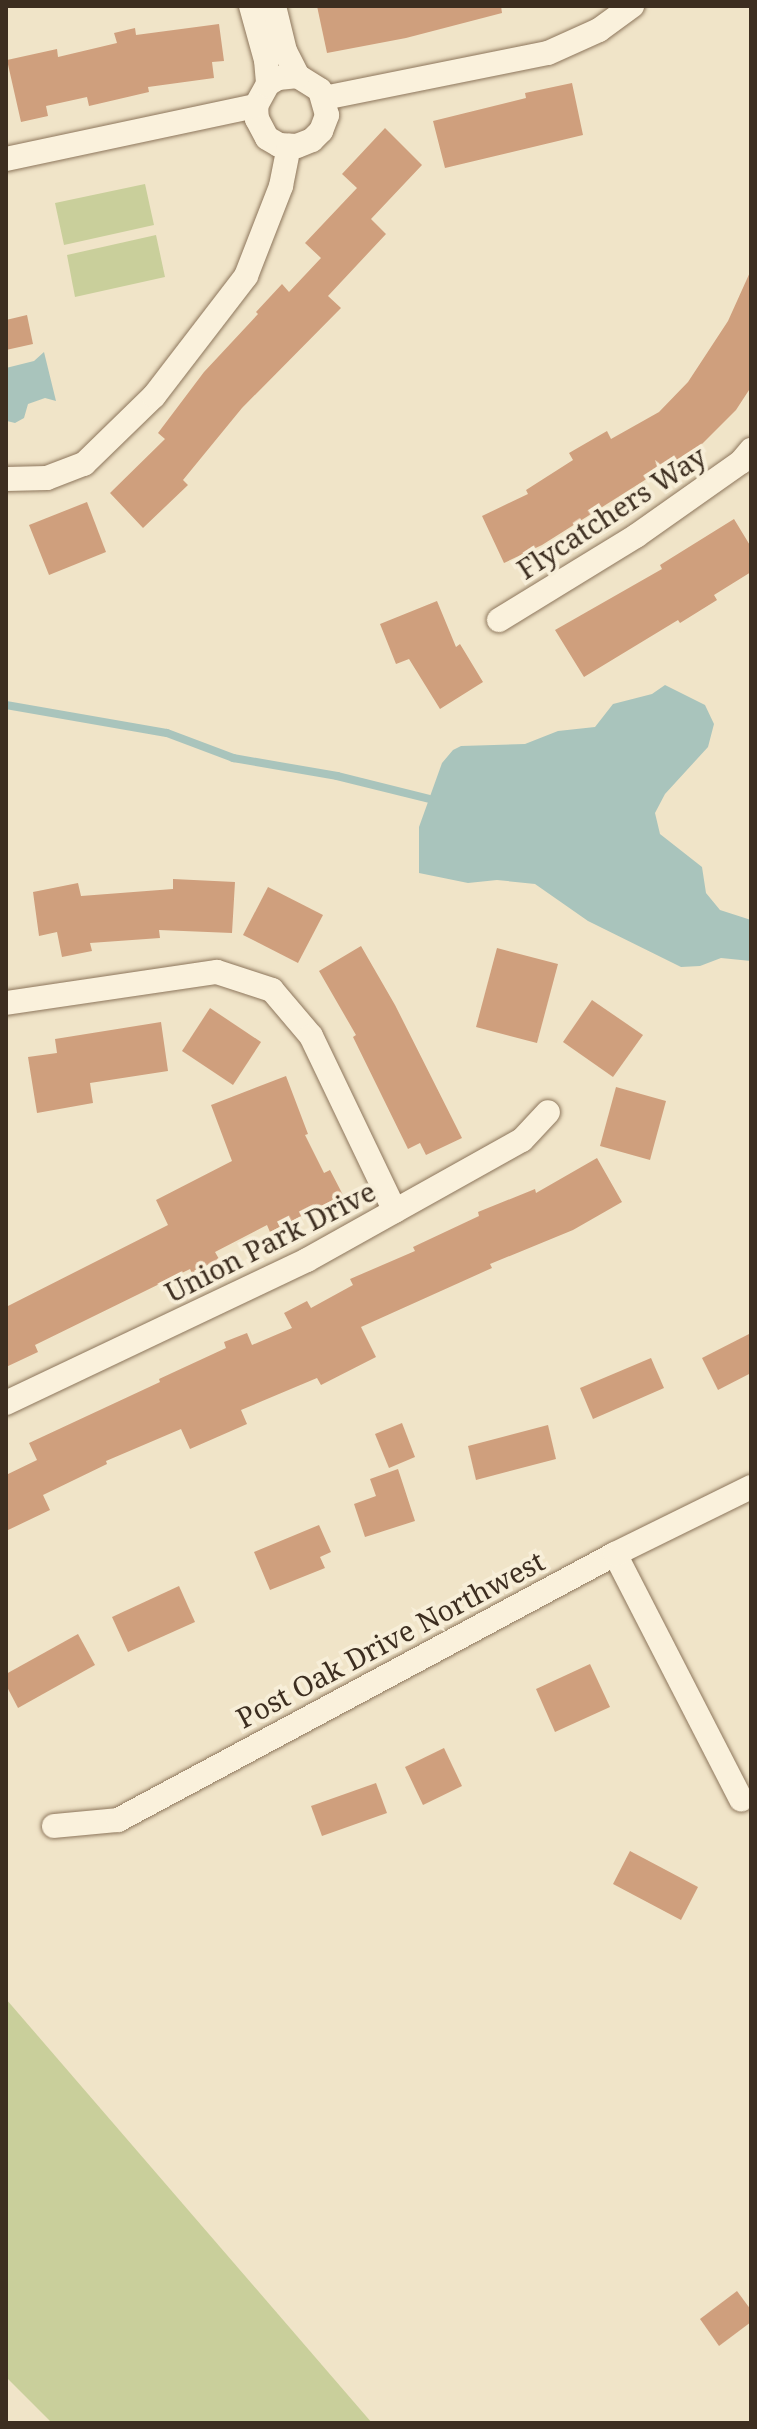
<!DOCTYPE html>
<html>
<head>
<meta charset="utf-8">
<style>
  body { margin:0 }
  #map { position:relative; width:757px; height:2429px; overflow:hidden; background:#f0e4c8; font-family:"Noto Serif",serif }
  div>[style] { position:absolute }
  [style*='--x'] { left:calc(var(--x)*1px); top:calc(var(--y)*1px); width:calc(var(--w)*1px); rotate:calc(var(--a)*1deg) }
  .green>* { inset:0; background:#c9cf9b }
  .water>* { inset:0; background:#a9c4bc }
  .stream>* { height:8px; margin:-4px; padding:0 4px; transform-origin:4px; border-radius:4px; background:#a9c4bc }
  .building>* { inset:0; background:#cf9f7d }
  .roads { filter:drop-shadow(0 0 2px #8d765c) drop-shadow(0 0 2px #8d765c) }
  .minor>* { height:24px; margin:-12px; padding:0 12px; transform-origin:12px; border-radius:12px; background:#faf1dc }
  span { translate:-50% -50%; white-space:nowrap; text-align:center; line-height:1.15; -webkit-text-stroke:8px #f7eed8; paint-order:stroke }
  .street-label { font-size:28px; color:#3d2e20 }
  .frame { position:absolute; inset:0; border:8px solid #3d2e20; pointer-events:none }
</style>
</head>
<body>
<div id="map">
  <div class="green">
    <div style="clip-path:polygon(145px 184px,154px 225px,64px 245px,55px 203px)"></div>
    <div style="clip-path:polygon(156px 235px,165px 277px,75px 297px,67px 255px)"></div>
    <div style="clip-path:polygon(6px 1999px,372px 2423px,52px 2423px,6px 2377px)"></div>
  </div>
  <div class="water">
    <div style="clip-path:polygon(44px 352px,56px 401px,45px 398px,28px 404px,24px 418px,15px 423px,7px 421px,6px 368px,34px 361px)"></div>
    <div style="clip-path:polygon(665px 685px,705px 705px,714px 724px,708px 747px,665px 794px,655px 813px,660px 834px,702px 867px,706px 893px,720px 910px,751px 920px,751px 961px,721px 958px,700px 966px,681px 967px,588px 921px,535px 884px,497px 880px,468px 883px,419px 873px,419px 827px,442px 763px,453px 750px,461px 746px,525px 744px,558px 731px,595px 727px,613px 704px,652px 694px)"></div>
  </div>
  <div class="stream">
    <div style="--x:6;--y:705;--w:163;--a:9.9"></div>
    <div style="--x:167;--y:733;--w:71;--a:20.7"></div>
    <div style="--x:233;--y:758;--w:106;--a:9.8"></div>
    <div style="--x:337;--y:776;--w:95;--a:14"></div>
  </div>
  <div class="building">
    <div style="clip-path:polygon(317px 6px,501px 6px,502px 13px,406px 38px,327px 53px)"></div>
    <div style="clip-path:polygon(219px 24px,224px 61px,212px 62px,214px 78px,148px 87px,149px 92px,89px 106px,87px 97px,46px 106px,48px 116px,21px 122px,7px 60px,57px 49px,58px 57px,117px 43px,114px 33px,135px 28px,136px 35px)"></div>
    <div style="clip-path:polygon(572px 83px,583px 135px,445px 168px,433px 121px,526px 98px,525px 93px)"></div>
    <div style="clip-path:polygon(385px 128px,422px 165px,371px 219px,386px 234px,328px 296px,341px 308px,242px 408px,183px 480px,188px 485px,143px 528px,110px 493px,165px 439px,158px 433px,204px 372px,258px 314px,256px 312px,282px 284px,289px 292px,321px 258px,305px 243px,357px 188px,342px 174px)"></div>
    <div style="clip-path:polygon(751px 270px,751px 387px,736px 410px,702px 444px,542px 545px,504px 563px,482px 516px,528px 494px,526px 490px,573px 460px,569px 453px,607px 431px,611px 439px,659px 412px,688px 382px,728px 321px)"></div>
    <div style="clip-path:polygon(27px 315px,33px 344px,6px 350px,6px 320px)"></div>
    <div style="clip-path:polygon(87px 502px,106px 552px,49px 575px,29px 525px)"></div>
    <div style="clip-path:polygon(734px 519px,751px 547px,751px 572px,714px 595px,717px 600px,680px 623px,678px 620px,584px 677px,555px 630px,662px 569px,660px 565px)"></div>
    <div style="clip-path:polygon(437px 601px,456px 647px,460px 644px,483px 682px,440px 709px,409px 659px,396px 664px,380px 624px)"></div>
    <div style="clip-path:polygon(173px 879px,235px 882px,232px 933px,159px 930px,160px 938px,90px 943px,92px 951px,62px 957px,57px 932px,39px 936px,33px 892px,78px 883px,81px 896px,173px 889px)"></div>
    <div style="clip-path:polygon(268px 887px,323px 915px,298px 963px,243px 935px)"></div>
    <div style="clip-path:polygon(361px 946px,395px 1005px,462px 1138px,426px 1155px,420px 1143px,408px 1149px,353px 1037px,356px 1035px,319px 971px)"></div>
    <div style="clip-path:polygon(497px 948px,558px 964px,537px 1043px,476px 1027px)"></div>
    <div style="clip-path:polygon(592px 1000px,643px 1035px,613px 1077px,563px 1042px)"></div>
    <div style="clip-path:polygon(210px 1008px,261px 1042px,233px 1085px,182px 1051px)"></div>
    <div style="clip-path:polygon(161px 1022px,168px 1071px,90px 1083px,93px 1103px,37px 1113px,28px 1057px,57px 1053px,55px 1039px)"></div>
    <div style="clip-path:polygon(286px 1076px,308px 1134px,305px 1135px,324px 1173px,330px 1170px,343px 1195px,270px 1232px,267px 1225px,215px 1252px,219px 1259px,192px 1273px,190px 1269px,35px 1345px,38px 1352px,6px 1367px,6px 1307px,168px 1225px,156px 1200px,232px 1161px,211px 1105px)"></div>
    <div style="clip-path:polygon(616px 1087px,666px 1101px,650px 1160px,600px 1146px)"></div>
    <div style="clip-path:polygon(597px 1158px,622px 1202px,573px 1230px,490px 1264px,492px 1268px,361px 1327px,376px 1357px,321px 1385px,317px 1378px,241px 1410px,247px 1424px,190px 1449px,181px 1429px,106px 1461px,107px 1464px,43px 1495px,50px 1510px,6px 1531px,6px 1475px,37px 1460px,29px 1443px,160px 1382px,159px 1379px,226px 1348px,224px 1342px,247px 1333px,252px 1345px,292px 1328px,284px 1313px,307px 1301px,311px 1308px,353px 1285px,350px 1279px,415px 1251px,413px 1247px,479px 1216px,478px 1212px,535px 1189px,536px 1193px)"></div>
    <div style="clip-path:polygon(751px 1333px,751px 1373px,718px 1390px,702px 1358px)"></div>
    <div style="clip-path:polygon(651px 1358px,664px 1388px,593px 1419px,580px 1388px)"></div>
    <div style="clip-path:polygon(402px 1423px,415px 1457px,389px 1468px,375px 1434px)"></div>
    <div style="clip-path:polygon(548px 1425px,556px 1459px,476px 1480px,468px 1446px)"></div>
    <div style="clip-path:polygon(398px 1469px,415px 1521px,365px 1537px,354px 1504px,376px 1496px,370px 1479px)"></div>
    <div style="clip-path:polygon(319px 1525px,331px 1552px,320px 1557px,325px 1568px,270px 1590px,254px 1552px)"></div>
    <div style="clip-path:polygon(179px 1586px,195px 1622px,128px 1652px,112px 1617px)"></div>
    <div style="clip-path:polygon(78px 1634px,95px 1665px,18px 1708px,6px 1685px,6px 1674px)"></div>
    <div style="clip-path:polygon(590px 1664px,610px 1707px,555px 1732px,536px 1689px)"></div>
    <div style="clip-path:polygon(444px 1748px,462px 1786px,423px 1805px,405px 1767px)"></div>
    <div style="clip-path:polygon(376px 1783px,387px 1813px,322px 1836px,311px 1806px)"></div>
    <div style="clip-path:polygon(630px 1851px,698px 1887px,681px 1920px,613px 1884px)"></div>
    <div style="clip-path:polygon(737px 2291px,751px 2310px,751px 2322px,719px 2346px,700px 2319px)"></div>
  </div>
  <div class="roads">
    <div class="minor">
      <div style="--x:251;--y:6;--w:56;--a:74.5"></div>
      <div style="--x:266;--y:60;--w:24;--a:85"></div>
      <div style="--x:268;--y:84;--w:25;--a:119"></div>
      <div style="--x:256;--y:106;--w:13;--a:86"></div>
      <div style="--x:257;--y:119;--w:21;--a:62"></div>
      <div style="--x:267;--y:138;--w:14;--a:30"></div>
      <div style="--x:279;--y:145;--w:18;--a:3"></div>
      <div style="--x:297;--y:146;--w:16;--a:-22"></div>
      <div style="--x:312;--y:140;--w:13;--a:-45"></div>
      <div style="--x:321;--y:131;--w:17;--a:-69"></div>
      <div style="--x:327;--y:115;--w:26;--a:-106"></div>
      <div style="--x:320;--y:90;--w:26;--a:-148"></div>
      <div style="--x:298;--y:76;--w:20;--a:174"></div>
      <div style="--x:278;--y:78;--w:12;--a:149"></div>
      <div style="--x:274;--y:6;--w:46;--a:76.3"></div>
      <div style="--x:285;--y:51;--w:28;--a:63"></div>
      <div style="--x:324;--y:98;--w:228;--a:-11.4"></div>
      <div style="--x:548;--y:53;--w:56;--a:-24.3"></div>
      <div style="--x:599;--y:30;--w:41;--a:-36"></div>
      <div style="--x:6;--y:159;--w:256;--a:-12"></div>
      <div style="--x:6;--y:479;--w:41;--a:-1.4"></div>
      <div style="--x:47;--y:478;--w:40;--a:-21"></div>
      <div style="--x:84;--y:464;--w:98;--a:-44.2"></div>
      <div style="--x:154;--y:396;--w:151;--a:-52.5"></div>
      <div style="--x:246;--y:276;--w:97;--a:-68.7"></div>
      <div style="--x:281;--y:186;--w:41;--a:-78.7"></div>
      <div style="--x:499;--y:620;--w:161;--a:-31.5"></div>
      <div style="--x:636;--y:536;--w:128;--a:-35.2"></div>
      <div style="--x:741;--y:462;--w:16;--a:-50"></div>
      <div style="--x:6;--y:1003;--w:213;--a:-8.4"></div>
      <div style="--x:217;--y:972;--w:58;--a:18.1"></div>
      <div style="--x:272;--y:990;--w:60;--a:49.7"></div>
      <div style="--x:311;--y:1036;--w:194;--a:64.4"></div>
      <div style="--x:6;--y:1403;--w:333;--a:-25.4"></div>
      <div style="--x:307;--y:1260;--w:246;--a:-29.2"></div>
      <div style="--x:522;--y:1140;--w:38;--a:-47"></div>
      <div style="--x:615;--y:1554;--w:276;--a:62.8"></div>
      <div style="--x:54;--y:1826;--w:64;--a:-5.4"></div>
      <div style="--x:118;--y:1820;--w:564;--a:-28.16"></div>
      <div style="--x:615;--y:1554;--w:152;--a:-26.2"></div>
    </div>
  </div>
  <div class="street-label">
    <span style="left:611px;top:512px;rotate:-33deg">Flycatchers Way</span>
    <span style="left:270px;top:1241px;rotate:-27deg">Union Park Drive</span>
    <span style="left:390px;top:1639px;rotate:-28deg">Post Oak Drive Northwest</span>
  </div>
  <div class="frame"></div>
</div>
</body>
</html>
